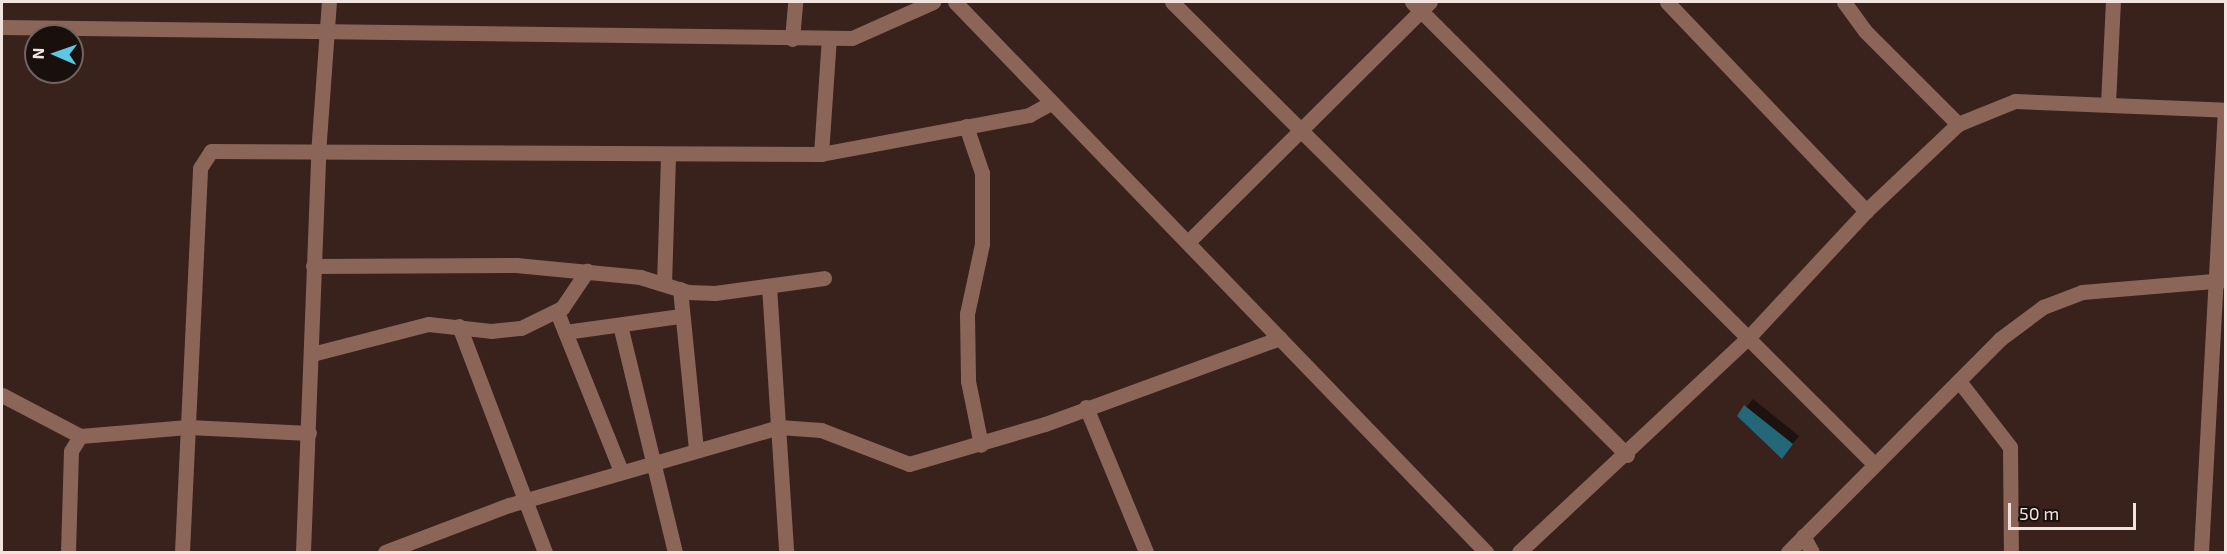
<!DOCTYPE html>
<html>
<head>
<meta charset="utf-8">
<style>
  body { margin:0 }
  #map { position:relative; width:2227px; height:554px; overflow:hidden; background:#38221b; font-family:"Exo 2",sans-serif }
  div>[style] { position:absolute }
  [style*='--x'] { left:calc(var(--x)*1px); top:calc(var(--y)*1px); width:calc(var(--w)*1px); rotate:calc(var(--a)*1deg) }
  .shadow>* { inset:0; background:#0007 }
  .building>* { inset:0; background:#236779 }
  .minor>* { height:15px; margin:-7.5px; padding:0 7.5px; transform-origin:7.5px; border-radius:7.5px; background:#8c6559 }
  span { translate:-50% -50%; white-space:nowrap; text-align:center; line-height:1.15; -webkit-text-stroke:5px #190f0c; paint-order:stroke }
  .frame { position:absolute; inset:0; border:3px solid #f2e3de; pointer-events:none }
  .north { position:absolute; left:24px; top:24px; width:60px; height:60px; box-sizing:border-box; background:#190f0c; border:2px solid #706460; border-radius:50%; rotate:272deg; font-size:16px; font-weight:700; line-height:24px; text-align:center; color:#f2e3de }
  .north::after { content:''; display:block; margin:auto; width:21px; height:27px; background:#5bc8e6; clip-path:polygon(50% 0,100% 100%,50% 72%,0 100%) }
  .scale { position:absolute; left:2008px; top:503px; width:128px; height:27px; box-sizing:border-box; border:3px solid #f2e3de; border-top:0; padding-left:8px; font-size:18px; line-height:21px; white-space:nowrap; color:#f2e3de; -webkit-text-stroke:4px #190f0c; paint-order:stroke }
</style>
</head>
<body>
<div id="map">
  <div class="shadow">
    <div style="clip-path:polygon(1753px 399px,1799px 436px,1782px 457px,1739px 416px)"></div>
  </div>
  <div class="building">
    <div style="clip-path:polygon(1744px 405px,1793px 444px,1782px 459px,1737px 416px)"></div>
  </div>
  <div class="minor">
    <div style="--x:955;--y:2;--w:765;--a:46.01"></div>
    <div style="--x:1172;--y:2;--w:642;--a:44.87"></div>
    <div style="--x:1412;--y:2;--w:652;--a:45"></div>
    <div style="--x:1667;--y:2;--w:289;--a:46.4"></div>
    <div style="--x:1844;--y:2;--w:36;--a:54"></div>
    <div style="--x:1865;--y:31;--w:132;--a:45"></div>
    <div style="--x:2;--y:27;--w:850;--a:0.74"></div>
    <div style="--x:852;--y:38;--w:89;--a:-24"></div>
    <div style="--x:792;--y:39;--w:37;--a:-85"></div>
    <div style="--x:2108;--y:103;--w:101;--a:-87.2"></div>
    <div style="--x:966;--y:126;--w:50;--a:71.2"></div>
    <div style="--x:982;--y:173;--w:71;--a:90"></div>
    <div style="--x:982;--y:244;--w:72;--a:102.1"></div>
    <div style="--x:967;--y:314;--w:67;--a:89.1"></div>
    <div style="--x:968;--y:381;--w:65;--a:78.5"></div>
    <div style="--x:821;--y:154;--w:116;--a:-86.1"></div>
    <div style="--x:1188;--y:242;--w:341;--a:-44.8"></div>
    <div style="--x:313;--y:266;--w:203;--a:-0.3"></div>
    <div style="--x:516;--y:265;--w:125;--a:5.5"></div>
    <div style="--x:640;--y:277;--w:50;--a:17.4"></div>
    <div style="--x:688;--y:292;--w:27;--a:2"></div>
    <div style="--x:715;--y:293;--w:110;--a:-7.8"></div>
    <div style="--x:664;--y:284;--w:130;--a:-88.2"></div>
    <div style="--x:769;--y:286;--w:267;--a:86.3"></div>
    <div style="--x:680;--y:289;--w:162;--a:84.3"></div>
    <div style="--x:557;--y:312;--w:171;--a:68.1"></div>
    <div style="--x:620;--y:325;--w:234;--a:76.4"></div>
    <div style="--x:459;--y:326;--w:242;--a:69.2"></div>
    <div style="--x:565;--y:332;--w:117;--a:-7.9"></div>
    <div style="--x:312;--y:354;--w:120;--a:-14.5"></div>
    <div style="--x:428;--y:324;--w:63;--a:6.3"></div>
    <div style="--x:491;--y:331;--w:30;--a:-6"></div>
    <div style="--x:521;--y:328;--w:46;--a:-26"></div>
    <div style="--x:562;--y:308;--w:45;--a:-56"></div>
    <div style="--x:1959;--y:381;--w:83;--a:52.3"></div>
    <div style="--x:2010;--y:447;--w:105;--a:89.5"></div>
    <div style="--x:2;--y:395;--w:88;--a:27.7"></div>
    <div style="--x:1086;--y:407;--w:157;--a:67.5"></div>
    <div style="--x:1803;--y:536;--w:18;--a:61"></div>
    <div style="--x:68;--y:552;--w:101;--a:-88.3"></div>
    <div style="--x:71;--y:451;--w:17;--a:-59"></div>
    <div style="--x:80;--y:436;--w:108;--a:-4.8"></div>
    <div style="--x:188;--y:427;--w:121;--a:2.8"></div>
    <div style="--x:182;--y:552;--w:384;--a:-87.3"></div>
    <div style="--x:200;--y:168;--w:20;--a:-57"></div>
    <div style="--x:211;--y:151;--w:610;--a:0.28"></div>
    <div style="--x:821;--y:154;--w:212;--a:-10.6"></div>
    <div style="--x:1029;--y:115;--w:26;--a:-29"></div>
    <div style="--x:303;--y:552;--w:398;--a:-87.8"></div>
    <div style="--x:318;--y:154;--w:152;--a:-85.9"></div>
    <div style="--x:385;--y:552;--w:133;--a:-20.8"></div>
    <div style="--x:509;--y:505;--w:281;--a:-16.1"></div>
    <div style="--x:779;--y:427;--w:42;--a:4.1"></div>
    <div style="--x:821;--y:430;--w:94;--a:21.1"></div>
    <div style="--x:909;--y:464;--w:142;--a:-16.4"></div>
    <div style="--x:1045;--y:424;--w:250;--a:-20.1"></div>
    <div style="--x:1519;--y:552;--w:313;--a:-43.1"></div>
    <div style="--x:1748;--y:338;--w:173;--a:-47.1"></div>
    <div style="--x:1866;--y:211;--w:127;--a:-43.4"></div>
    <div style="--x:1958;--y:124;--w:61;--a:-22"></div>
    <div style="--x:2015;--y:101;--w:211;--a:2.4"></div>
    <div style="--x:1788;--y:552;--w:301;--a:-45.1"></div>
    <div style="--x:2000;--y:339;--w:54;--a:-36.7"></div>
    <div style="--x:2043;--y:307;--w:42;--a:-21"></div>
    <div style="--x:2082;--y:292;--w:144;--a:-4.8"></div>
    <div style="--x:2201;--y:552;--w:443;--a:-86.9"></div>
  </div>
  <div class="frame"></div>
  <div class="north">N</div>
  <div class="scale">50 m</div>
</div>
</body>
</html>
